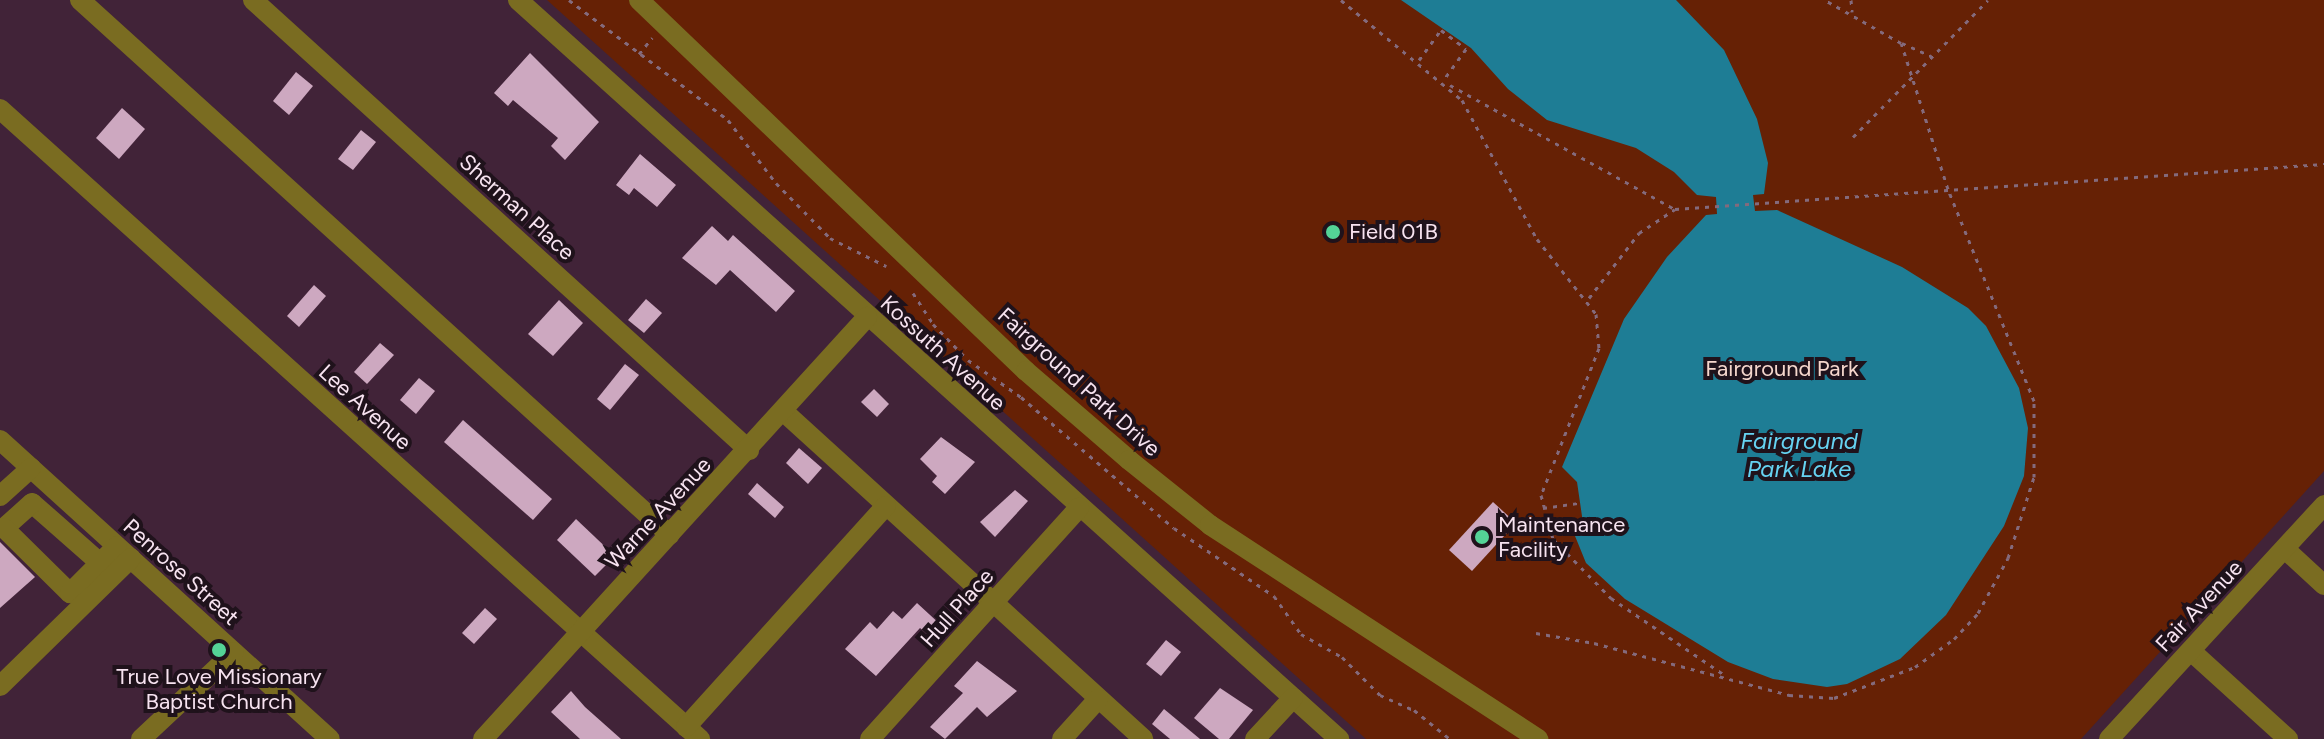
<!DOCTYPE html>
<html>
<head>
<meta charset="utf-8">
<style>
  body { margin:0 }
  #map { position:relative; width:2324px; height:739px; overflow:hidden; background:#412338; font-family:Figtree,sans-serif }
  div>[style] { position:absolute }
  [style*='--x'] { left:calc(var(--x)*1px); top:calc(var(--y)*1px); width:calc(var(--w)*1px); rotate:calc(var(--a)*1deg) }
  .green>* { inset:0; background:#662105 }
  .water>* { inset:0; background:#1e7d95 }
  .building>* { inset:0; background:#cda8c0 }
  .path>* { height:3px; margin-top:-1.5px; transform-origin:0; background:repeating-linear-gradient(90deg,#846a7c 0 4px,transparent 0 10px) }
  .minor>* { height:20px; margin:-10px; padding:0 10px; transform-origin:10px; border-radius:10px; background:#7a6c21 }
  .dots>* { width:22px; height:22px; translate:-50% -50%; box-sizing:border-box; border:4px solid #1f121b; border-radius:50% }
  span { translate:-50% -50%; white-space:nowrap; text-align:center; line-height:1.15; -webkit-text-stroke:8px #1f121b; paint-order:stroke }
  .street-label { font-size:22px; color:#f7e3f0 }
  .poi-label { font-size:22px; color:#f7e3f0 }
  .left { translate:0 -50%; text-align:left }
  .park-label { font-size:22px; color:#f5d7cd }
  .water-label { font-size:24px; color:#66d3f2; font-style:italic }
</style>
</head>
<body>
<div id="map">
  <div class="green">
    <div style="clip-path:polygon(547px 0,2324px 0,2324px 471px,2081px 739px,1366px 739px)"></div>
  </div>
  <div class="water">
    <div style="clip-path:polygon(1401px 0,1676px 0,1724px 50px,1757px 119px,1768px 163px,1764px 194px,1753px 195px,1755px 211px,1777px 210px,1902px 267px,1968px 308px,1986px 326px,2019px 388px,2028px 428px,2024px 476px,2004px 526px,1946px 615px,1900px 659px,1847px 684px,1827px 687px,1773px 679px,1728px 662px,1625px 599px,1586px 563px,1575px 536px,1583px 523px,1577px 482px,1562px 467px,1624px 319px,1667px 257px,1706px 215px,1717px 214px,1716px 197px,1697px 195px,1674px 172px,1636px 148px,1547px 120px,1508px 89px,1471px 48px)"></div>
  </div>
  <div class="building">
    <div style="clip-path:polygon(530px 53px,599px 122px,565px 160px,551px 146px,558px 138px,513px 100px,508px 106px,494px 93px)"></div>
    <div style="clip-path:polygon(296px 72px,313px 86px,289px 115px,273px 101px)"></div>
    <div style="clip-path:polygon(122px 108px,145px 129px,119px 159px,96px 138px)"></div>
    <div style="clip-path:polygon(361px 130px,376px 142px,353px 170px,338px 159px)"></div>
    <div style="clip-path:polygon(640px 154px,676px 185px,657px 207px,634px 188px,629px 195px,616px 185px)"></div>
    <div style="clip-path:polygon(712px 226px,728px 241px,733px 235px,795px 291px,776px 312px,730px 270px,716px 285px,682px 258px)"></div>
    <div style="clip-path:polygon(314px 285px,326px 296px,299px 327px,287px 316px)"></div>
    <div style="clip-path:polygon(646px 299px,662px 313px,644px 333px,628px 320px)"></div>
    <div style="clip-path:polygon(559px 300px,583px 323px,553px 356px,528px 334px)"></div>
    <div style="clip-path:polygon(380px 343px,394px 355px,367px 384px,354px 372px)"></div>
    <div style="clip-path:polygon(625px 364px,639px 375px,610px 410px,597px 399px)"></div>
    <div style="clip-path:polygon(419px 378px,435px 391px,416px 414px,400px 400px)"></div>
    <div style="clip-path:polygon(874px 389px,889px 404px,877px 417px,861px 402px)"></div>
    <div style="clip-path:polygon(463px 420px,552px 499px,533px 520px,444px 442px)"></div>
    <div style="clip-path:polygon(941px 437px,975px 462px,945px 494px,932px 482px,937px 476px,920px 459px)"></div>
    <div style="clip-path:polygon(799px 448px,822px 468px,808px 484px,786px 463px)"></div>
    <div style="clip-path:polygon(757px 483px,784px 507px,775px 518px,748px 494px)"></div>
    <div style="clip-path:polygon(1015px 490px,1028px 501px,995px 537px,980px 522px)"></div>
    <div style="clip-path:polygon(1493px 502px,1516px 523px,1472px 571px,1449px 550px)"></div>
    <div style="clip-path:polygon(576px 519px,615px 556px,595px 576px,557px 540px)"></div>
    <div style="clip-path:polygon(0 542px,35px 577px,0 608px)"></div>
    <div style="clip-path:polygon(917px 603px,942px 626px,931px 637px,920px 628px,876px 676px,845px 649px,870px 622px,877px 629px,893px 611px,902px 619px)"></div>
    <div style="clip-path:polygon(485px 608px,497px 619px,474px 644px,462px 633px)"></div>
    <div style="clip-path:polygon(1166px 640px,1181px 652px,1161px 676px,1146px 664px)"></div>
    <div style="clip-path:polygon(977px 661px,1017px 691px,987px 717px,977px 707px,945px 739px,930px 727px,963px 693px,954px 686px)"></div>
    <div style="clip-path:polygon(1220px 688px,1253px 710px,1229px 739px,1219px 739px,1194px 718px)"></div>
    <div style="clip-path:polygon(571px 691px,585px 707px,621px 739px,580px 739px,551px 712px)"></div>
    <div style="clip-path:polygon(1164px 709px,1200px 739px,1170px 739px,1152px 724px)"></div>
  </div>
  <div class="path">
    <div style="--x:569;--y:0;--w:199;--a:37"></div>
    <div style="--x:728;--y:120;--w:79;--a:52.7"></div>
    <div style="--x:776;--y:183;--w:77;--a:45.5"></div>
    <div style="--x:830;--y:238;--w:63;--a:26.6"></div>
    <div style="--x:1341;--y:0;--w:157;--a:39.6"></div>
    <div style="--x:1462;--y:100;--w:158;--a:61.7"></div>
    <div style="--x:1537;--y:239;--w:95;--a:51.8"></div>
    <div style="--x:1596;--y:314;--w:34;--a:85"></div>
    <div style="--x:1599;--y:348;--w:158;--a:111.5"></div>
    <div style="--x:1541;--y:495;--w:46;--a:74.7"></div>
    <div style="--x:1553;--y:539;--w:83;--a:45.5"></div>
    <div style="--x:1611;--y:598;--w:139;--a:34.1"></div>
    <div style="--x:1851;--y:0;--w:12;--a:85"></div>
    <div style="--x:1902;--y:43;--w:32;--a:24"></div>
    <div style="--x:639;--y:54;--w:21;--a:-51"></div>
    <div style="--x:1419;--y:60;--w:37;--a:-54"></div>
    <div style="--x:1441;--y:30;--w:31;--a:37"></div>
    <div style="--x:1466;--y:49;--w:39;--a:126"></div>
    <div style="--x:1450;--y:85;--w:257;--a:28.9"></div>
    <div style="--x:1853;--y:137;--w:192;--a:-45.4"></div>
    <div style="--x:913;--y:293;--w:37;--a:57"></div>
    <div style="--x:933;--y:324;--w:50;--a:45.8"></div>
    <div style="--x:968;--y:360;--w:65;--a:34.9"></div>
    <div style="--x:1021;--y:397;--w:201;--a:40.6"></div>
    <div style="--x:1174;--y:528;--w:121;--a:34.2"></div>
    <div style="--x:1274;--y:596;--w:47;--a:54.6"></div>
    <div style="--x:1301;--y:634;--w:47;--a:29.3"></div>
    <div style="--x:1342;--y:657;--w:54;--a:45"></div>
    <div style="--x:1380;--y:695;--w:37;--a:24"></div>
    <div style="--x:1414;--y:710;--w:46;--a:38.9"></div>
    <div style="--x:1589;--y:298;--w:82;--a:-52.4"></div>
    <div style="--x:1639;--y:233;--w:43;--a:-33.7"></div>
    <div style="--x:1675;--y:209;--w:651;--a:-3.97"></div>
    <div style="--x:1543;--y:508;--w:35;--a:-8"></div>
    <div style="--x:1536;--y:633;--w:59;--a:9.8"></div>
    <div style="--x:1594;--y:643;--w:202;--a:14.9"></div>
    <div style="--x:1789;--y:695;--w:45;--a:3.8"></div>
    <div style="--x:1834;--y:698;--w:87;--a:-20.9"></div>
    <div style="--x:1915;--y:667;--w:48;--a:-35.7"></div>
    <div style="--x:1954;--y:639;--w:35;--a:-47"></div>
    <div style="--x:1978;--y:613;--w:63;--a:-61.4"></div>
    <div style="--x:2008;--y:558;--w:85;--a:-72.2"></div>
    <div style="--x:2034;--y:477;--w:76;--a:-90"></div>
    <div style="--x:2034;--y:401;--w:229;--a:-112.1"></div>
    <div style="--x:1948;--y:189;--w:153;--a:-107.8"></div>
    <div style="--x:1901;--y:43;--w:87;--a:-150.5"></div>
  </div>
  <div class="minor">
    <div style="--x:80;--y:0;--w:796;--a:42.2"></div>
    <div style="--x:253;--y:0;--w:670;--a:42.22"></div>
    <div style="--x:518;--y:0;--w:1105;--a:41.99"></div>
    <div style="--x:639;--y:0;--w:536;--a:43.79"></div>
    <div style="--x:1026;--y:371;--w:136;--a:40.8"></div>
    <div style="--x:1129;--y:460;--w:104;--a:38.7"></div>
    <div style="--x:1210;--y:525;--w:392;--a:33.1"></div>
    <div style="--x:0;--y:109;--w:942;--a:41.99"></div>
    <div style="--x:783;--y:411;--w:487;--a:42.3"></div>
    <div style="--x:0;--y:440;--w:445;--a:42.2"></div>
    <div style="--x:0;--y:496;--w:42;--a:-42.1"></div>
    <div style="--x:2285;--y:549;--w:53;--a:42.7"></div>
    <div style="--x:99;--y:562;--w:89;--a:-138.6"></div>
    <div style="--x:32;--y:503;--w:38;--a:138"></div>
    <div style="--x:4;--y:528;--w:93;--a:44.6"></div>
    <div style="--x:70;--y:593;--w:66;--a:-45"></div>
    <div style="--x:2191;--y:651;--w:131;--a:42.2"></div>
    <div style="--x:0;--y:686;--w:183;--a:-44.3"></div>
    <div style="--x:686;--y:727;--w:298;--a:-47.9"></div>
    <div style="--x:141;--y:739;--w:127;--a:-43.1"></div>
    <div style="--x:483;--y:739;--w:571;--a:-47.7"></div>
    <div style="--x:870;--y:739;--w:312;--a:-47.9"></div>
    <div style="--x:1062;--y:739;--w:54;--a:-48"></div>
    <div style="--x:1255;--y:739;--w:56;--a:-47.2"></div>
    <div style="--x:2109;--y:739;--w:318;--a:-47.4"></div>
  </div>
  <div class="dots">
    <div style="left:1333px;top:232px;background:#54d396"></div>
    <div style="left:1482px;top:537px;background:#54d396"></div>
    <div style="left:219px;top:650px;background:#54d396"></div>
  </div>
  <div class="street-label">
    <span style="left:517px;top:207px;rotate:42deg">Sherman Place</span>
    <span style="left:943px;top:353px;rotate:42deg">Kossuth Avenue</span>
    <span style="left:1079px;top:382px;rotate:42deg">Fairground Park Drive</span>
    <span style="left:365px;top:407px;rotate:42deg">Lee Avenue</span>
    <span style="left:658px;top:513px;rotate:-47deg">Warne Avenue</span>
    <span style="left:181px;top:572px;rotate:42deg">Penrose Street</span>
    <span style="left:2199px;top:606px;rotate:-47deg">Fair Avenue</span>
    <span style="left:957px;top:608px;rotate:-48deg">Hull Place</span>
  </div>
  <div class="poi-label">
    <span class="left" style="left:1349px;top:232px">Field 01B</span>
    <span class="left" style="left:1498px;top:537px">Maintenance<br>Facility</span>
    <span style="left:219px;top:689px">True Love Missionary<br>Baptist Church</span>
  </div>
  <div class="park-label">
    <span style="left:1782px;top:369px">Fairground Park</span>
  </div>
  <div class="water-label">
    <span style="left:1799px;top:455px">Fairground<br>Park Lake</span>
  </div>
</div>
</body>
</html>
